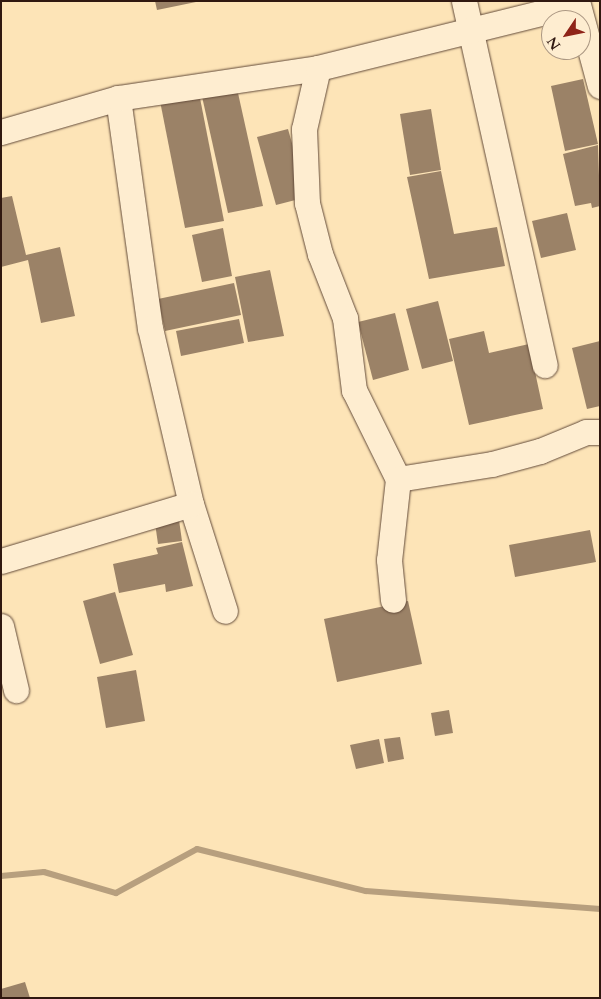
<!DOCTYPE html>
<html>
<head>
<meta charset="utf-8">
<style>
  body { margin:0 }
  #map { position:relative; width:601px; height:999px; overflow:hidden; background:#fde4b7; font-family:Cardo,serif }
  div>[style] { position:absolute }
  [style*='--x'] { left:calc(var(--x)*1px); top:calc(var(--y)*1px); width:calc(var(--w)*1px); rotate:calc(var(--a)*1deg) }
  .stream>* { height:6px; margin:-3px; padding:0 3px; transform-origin:3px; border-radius:3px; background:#b79f7e }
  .building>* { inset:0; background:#9b8267 }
  .roads { filter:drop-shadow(0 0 1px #634b3a) drop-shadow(0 0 1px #634b3a) }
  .minor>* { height:25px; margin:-12.5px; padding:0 12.5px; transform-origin:12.5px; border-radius:12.5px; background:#feedd0 }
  span { translate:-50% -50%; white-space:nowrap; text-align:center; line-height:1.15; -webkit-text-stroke:4px #feedd0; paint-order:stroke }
  .frame { position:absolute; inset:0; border:2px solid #301810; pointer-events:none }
  .north { position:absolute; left:541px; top:10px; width:50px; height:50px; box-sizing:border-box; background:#feedd0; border:1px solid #ac9883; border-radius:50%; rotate:236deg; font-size:14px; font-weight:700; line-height:20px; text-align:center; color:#301810 }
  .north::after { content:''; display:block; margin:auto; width:18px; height:22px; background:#8f2418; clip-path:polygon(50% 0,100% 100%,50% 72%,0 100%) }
</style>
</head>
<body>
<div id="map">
  <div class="stream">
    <div style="--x:1;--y:876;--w:43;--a:-5.3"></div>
    <div style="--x:44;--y:872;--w:75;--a:16.3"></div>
    <div style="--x:116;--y:893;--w:92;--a:-28.5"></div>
    <div style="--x:197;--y:849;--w:174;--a:14"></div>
    <div style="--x:366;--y:891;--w:235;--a:4.4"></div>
  </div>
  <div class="building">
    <div style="clip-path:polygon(155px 1px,196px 1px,196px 2px,157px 10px)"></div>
    <div style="clip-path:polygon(583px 79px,598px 144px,565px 151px,551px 86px)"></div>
    <div style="clip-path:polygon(236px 84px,263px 206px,228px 213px,201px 92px)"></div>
    <div style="clip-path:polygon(199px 93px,224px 221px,185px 228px,160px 101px)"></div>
    <div style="clip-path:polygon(431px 109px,441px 170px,410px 175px,400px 114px)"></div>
    <div style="clip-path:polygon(288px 129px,307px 197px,276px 205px,257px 137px)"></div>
    <div style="clip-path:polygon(598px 145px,600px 206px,592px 208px,591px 203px,575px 206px,563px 154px)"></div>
    <div style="clip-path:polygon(441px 171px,454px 234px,497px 227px,505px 266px,429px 279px,407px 177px)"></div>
    <div style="clip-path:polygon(12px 196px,26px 255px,60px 247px,75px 316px,41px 323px,28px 260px,1px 267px,1px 198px)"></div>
    <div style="clip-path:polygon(567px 213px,576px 250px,541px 258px,532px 221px)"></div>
    <div style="clip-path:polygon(223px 228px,232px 276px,202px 282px,192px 235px)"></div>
    <div style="clip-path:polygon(270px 270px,284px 336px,248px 342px,235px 277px)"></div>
    <div style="clip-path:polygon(234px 283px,241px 315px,165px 331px,158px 299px)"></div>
    <div style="clip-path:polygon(438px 301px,453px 361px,422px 369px,406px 309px)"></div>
    <div style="clip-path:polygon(395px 313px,409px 370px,373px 380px,358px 322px)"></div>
    <div style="clip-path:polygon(239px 319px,244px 343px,181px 356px,176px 331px)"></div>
    <div style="clip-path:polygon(484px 331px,489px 353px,529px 344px,543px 409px,469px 425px,449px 339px)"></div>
    <div style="clip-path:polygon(600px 341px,600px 406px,587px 409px,572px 348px)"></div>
    <div style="clip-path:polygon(179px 520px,182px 541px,158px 544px,155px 523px)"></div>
    <div style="clip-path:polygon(590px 530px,596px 562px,515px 577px,509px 545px)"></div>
    <div style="clip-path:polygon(182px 542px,193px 586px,166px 592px,165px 584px,119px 593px,113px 564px,158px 554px,156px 548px)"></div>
    <div style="clip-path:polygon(115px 592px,133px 655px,100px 664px,83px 601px)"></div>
    <div style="clip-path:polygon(408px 601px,422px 664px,337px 682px,324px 619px)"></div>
    <div style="clip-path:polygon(136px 670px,145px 721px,106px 728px,97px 677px)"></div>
    <div style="clip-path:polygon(449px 710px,453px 733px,435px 736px,431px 713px)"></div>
    <div style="clip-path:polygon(400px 737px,404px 759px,388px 762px,384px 739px)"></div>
    <div style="clip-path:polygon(379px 739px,384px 763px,356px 769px,350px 745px)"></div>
    <div style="clip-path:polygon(25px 982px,30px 998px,1px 998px,1px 989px)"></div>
  </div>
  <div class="roads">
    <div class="minor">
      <div style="--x:464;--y:1;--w:373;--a:77.5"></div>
      <div style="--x:577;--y:1;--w:88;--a:74.9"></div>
      <div style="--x:318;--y:68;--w:63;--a:102.9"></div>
      <div style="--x:304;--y:129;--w:74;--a:87.7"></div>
      <div style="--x:307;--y:203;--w:53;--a:75.7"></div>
      <div style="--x:320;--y:254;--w:69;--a:68.7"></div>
      <div style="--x:345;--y:318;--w:73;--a:82.9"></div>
      <div style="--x:354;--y:390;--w:99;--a:63.7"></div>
      <div style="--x:398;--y:479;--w:81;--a:96.3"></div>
      <div style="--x:389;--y:560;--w:40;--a:84.3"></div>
      <div style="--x:118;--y:98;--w:232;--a:82.1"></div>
      <div style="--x:150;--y:328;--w:181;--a:76.9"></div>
      <div style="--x:191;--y:504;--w:112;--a:72.4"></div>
      <div style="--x:1;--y:132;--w:122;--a:-16.2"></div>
      <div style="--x:118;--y:98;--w:202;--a:-8.5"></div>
      <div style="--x:318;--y:68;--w:230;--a:-13.9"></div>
      <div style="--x:541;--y:13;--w:33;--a:-21"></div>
      <div style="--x:398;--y:479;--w:95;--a:-9.1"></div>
      <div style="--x:492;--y:464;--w:50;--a:-15.2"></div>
      <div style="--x:540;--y:451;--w:50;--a:-22.4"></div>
      <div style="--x:586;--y:432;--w:14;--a:0"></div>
      <div style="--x:1;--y:561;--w:198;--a:-16.7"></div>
      <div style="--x:1;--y:626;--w:66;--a:76.8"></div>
    </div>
  </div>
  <div class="frame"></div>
  <div class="north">N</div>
</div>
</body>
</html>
